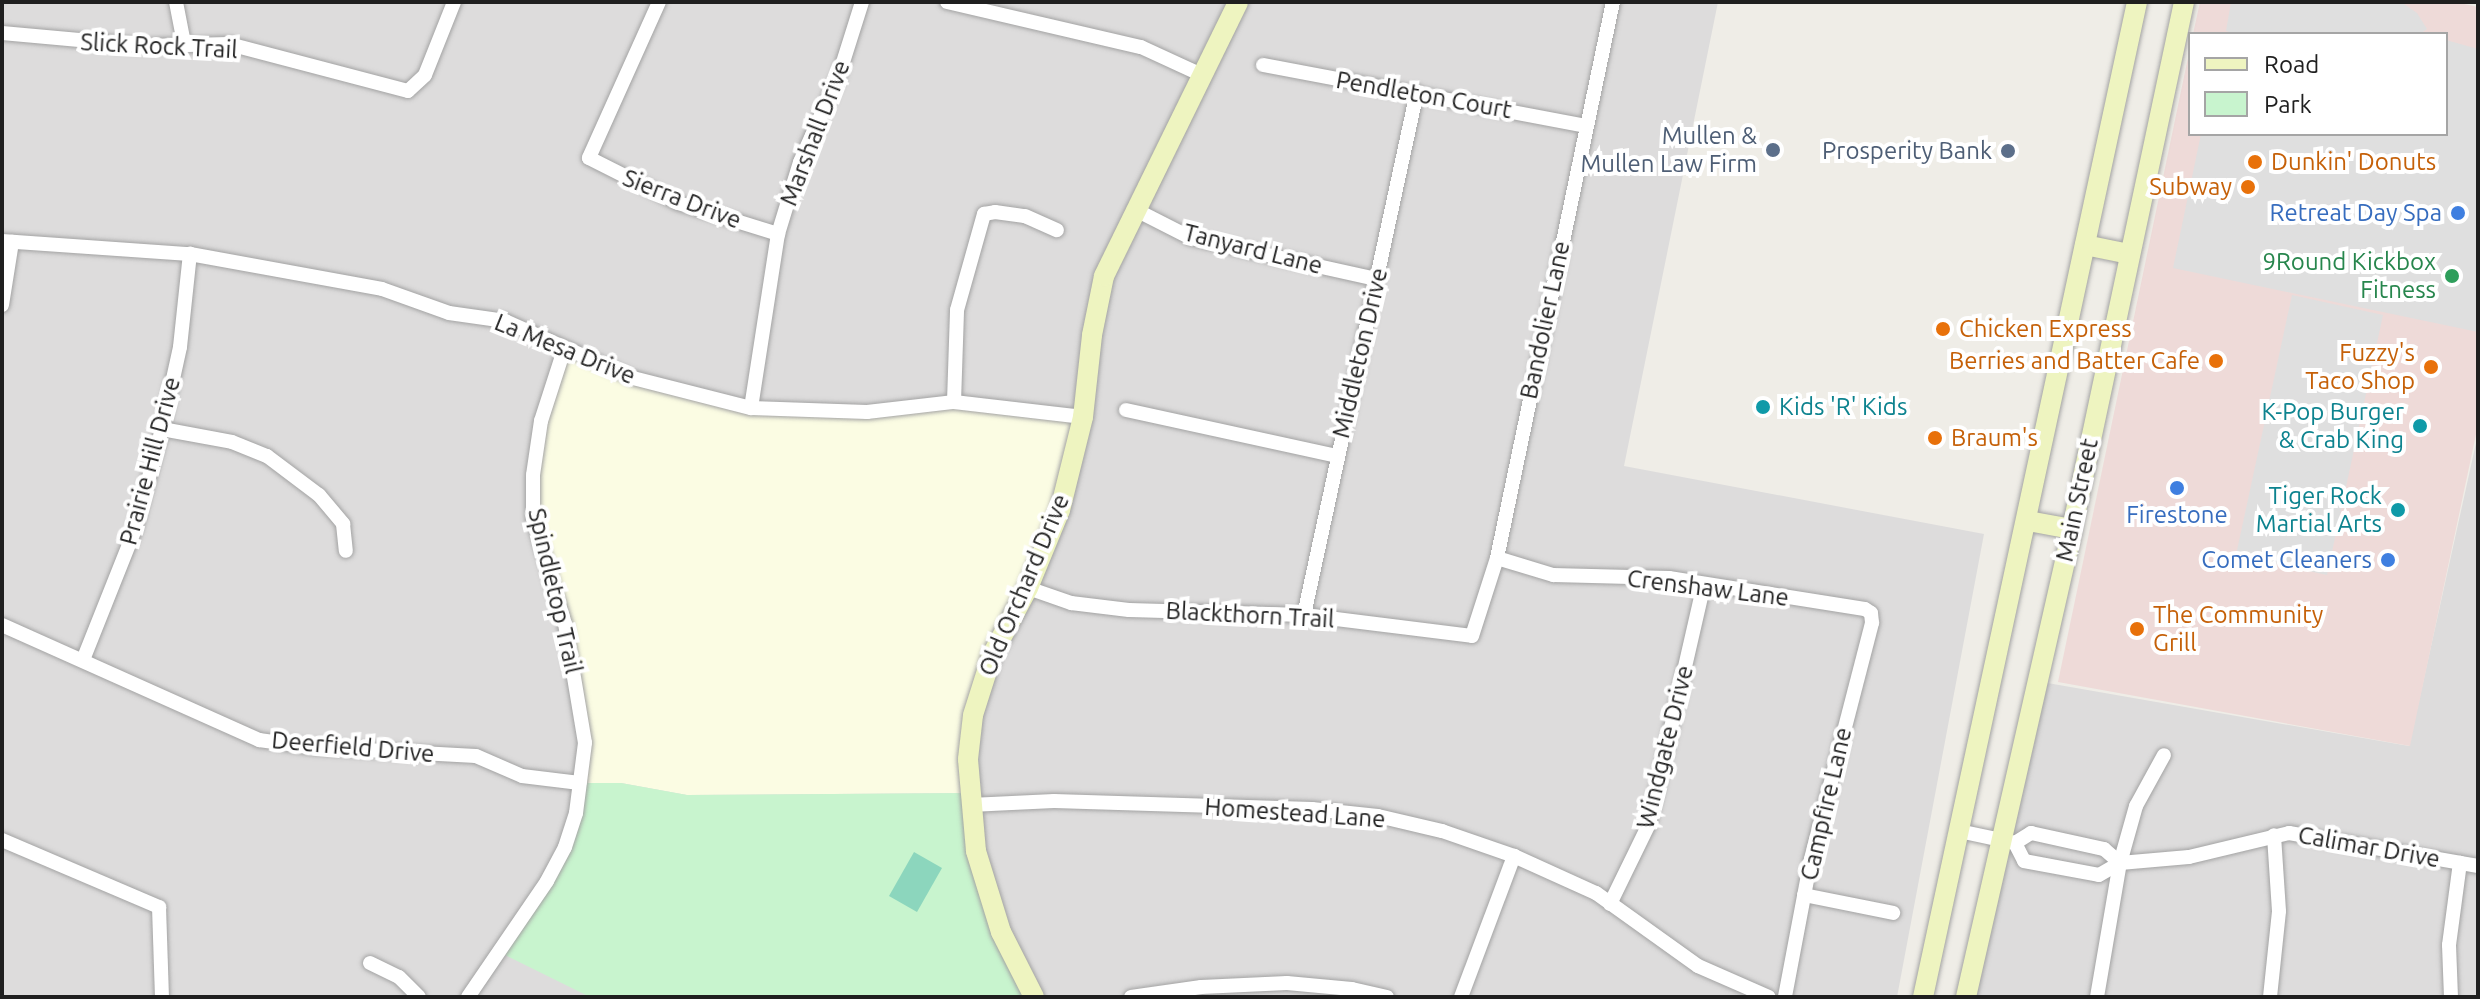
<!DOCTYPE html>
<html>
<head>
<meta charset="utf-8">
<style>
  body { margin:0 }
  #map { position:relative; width:2480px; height:999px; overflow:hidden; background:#efede7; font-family:Ubuntu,sans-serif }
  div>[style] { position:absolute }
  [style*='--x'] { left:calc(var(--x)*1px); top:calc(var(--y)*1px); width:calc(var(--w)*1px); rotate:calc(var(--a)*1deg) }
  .residential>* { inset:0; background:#dddcdc }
  .commercial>* { inset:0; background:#eedad8 }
  .education>* { inset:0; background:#fbfce3 }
  .park>* { inset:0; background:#c8f4ce }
  .pitch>* { inset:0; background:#8cd6bd }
  .parking>* { inset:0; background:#dfdfdf }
  .roads { filter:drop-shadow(0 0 2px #a3a3a3) drop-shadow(0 0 2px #a3a3a3) }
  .street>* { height:14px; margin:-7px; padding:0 7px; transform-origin:7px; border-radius:7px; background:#fff }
  .secondary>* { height:20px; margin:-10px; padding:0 10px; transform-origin:10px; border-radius:10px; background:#eef4c0 }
  .dots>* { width:22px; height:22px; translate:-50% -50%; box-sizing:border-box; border:4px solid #fff; border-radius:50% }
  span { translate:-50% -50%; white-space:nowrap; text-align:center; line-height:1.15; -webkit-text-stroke:8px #fff; paint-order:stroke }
  .street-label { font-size:24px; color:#1f1f1f }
  .service-label { font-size:24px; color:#4e5e75 }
  .right { translate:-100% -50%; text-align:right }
  .food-label { font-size:24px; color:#c56008 }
  .left { translate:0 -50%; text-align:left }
  .shop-label { font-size:24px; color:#366cbe }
  .leisure-label { font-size:24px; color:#27864d }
  .culture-label { font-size:24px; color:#0d838f }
  .frame { position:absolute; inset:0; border:4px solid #1f1f1f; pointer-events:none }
  .legend { position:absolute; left:2188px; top:32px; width:260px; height:104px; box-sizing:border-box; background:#fff; border:2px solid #a5a5a5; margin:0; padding:10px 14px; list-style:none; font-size:24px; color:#1f1f1f }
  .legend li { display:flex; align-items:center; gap:16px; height:40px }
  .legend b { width:40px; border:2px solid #a5a5a5 }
</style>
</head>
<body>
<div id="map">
  <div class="residential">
    <div style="clip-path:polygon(2px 2px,1718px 2px,1624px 466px,1984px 534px,1897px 997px,2px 997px)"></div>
    <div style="clip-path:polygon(2478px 434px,2478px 997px,1966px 997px,2036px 681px,2409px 746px)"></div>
  </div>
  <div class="commercial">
    <div style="clip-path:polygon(2200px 2px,2455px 2px,2478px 7px,2478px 425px,2410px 746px,2058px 682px,2190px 48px,2190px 134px,2446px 134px,2446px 34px,2193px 34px)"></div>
  </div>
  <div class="education">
    <div style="clip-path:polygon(564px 350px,751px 408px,819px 413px,954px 402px,1083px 417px,1060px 510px,992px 655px,970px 793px,687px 795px,621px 783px,580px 783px,585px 743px,548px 577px,533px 475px)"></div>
  </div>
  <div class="park">
    <div style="clip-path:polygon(580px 783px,621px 783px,687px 795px,970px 793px,976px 851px,1034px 997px,590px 997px,499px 952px,547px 881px)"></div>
  </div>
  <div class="pitch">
    <div style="clip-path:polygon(914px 852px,942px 868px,917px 912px,889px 896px)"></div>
  </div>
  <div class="parking">
    <div style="clip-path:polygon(2231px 2px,2401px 2px,2417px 13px,2427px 29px,2420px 34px,2236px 34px,2226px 31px)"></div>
    <div style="clip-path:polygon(2446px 40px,2478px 49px,2478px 332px,2173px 268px,2201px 134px,2446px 134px)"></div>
    <div style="clip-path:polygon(2292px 295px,2383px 315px,2327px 575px,2236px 555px)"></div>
  </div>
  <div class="roads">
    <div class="street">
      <div style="--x:176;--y:2;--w:42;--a:79"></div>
      <div style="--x:659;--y:2;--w:171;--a:114.2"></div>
      <div style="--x:589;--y:158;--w:100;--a:26.8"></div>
      <div style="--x:678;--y:203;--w:105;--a:17.2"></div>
      <div style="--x:947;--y:2;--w:199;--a:13.1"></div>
      <div style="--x:1141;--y:47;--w:67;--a:24.7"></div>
      <div style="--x:2;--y:33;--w:144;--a:5.2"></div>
      <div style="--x:145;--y:46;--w:84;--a:-1.4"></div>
      <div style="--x:229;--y:44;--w:185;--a:14.7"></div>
      <div style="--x:408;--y:91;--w:23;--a:-43"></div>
      <div style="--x:425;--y:75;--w:79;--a:-68.3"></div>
      <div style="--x:1263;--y:65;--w:328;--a:10.7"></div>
      <div style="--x:1134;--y:209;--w:64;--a:27"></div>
      <div style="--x:1191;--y:238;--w:189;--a:12.5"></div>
      <div style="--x:2;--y:241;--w:188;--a:4"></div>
      <div style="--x:190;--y:254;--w:195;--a:10.3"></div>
      <div style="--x:382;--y:289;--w:71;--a:19.7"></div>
      <div style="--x:449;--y:313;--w:57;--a:8.1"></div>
      <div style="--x:505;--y:321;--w:140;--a:24"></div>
      <div style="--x:633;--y:378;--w:122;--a:14.3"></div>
      <div style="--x:751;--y:408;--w:116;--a:2"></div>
      <div style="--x:867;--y:412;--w:88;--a:-6.6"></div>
      <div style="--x:954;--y:402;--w:130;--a:6.6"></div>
      <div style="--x:2;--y:305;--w:64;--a:-81"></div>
      <div style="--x:954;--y:402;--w:92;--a:-88.1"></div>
      <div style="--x:957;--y:310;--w:100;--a:-74.3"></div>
      <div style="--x:984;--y:214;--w:11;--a:-10"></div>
      <div style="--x:995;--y:212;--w:30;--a:8"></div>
      <div style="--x:1025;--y:216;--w:35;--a:24"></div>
      <div style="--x:751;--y:408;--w:176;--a:-81.2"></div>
      <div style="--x:778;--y:234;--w:75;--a:-73"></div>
      <div style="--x:800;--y:162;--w:95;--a:-65.9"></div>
      <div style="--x:839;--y:75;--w:77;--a:-72.5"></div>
      <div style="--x:1126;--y:410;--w:216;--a:12.3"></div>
      <div style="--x:162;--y:429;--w:71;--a:10.5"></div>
      <div style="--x:232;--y:442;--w:38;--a:22"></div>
      <div style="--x:267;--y:456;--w:65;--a:36.9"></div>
      <div style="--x:319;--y:495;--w:38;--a:50"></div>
      <div style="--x:343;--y:524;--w:27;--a:84"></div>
      <div style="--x:1497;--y:558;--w:59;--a:16.9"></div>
      <div style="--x:1553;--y:575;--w:116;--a:1.5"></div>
      <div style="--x:1669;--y:578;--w:198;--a:9"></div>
      <div style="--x:1865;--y:609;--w:7;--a:34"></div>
      <div style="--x:1871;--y:613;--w:10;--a:84"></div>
      <div style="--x:1872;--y:623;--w:244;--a:104.5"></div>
      <div style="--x:1811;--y:859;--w:140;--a:100.7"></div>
      <div style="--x:1028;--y:588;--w:46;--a:19.2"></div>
      <div style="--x:1071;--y:603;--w:58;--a:6.9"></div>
      <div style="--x:1129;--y:610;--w:175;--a:1.6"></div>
      <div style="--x:1304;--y:615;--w:169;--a:7.1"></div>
      <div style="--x:1472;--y:636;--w:82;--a:-72.2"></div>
      <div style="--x:1497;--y:558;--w:568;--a:-78.22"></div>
      <div style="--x:1304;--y:615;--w:535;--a:-77.81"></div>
      <div style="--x:2;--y:625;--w:282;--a:24.1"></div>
      <div style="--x:259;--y:740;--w:51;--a:7.8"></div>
      <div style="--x:310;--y:747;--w:166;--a:3.1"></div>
      <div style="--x:476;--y:756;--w:50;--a:23.5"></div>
      <div style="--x:522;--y:776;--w:58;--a:6.9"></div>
      <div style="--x:83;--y:660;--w:141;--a:-68.3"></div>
      <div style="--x:135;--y:529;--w:104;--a:-74.9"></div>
      <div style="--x:162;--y:429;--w:84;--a:-77.6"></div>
      <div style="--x:180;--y:347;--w:94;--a:-83.9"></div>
      <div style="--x:970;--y:805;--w:84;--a:-2.7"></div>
      <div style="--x:1054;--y:801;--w:258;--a:1.8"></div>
      <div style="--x:1312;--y:809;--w:66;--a:6.1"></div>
      <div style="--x:1378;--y:816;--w:66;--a:13.2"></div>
      <div style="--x:1442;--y:831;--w:76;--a:19.1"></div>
      <div style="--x:1514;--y:856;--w:90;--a:24.3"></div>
      <div style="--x:1596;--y:893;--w:125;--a:35.6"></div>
      <div style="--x:1698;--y:966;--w:77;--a:23.6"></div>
      <div style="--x:1959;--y:831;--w:57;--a:12.1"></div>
      <div style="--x:2015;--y:843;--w:19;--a:-32"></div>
      <div style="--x:2031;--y:833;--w:75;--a:12.4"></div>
      <div style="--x:2104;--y:849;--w:21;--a:41"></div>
      <div style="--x:2;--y:840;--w:171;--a:23.1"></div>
      <div style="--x:159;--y:907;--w:90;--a:88.1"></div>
      <div style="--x:2015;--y:843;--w:20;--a:63"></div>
      <div style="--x:2024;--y:861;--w:76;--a:10.6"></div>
      <div style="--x:2099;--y:875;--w:24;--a:-30"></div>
      <div style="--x:2120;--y:863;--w:69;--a:-5"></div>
      <div style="--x:2189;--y:857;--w:103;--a:-13.5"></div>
      <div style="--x:2289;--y:833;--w:192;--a:9.9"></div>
      <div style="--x:1804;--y:895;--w:91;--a:11.4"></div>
      <div style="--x:1610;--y:904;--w:89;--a:-64"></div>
      <div style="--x:1649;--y:824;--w:246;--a:-77.1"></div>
      <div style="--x:370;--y:963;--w:32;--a:26"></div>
      <div style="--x:399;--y:977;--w:28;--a:45"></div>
      <div style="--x:468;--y:997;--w:140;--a:-55.7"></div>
      <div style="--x:547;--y:881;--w:38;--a:-62"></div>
      <div style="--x:565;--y:847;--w:36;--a:-72"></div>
      <div style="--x:576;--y:813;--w:71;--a:-82.7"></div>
      <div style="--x:585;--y:743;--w:121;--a:-99.5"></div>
      <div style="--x:565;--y:624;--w:111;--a:-106.8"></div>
      <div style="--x:533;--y:518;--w:43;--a:-90"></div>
      <div style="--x:533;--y:475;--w:55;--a:-81.6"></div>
      <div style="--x:541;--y:421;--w:75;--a:-72.1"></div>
      <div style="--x:1131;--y:997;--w:71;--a:-8.1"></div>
      <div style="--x:1201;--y:987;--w:86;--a:-2.7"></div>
      <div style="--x:1287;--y:983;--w:65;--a:5.3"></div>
      <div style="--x:1352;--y:989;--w:36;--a:13"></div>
      <div style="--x:1461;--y:997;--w:151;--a:-69.4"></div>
      <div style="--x:2097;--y:997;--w:136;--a:-80.3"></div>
      <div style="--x:2120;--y:863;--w:59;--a:-74.3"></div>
      <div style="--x:2136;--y:806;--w:58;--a:-61.2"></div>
      <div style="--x:2270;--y:997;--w:86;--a:-84"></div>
      <div style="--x:2279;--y:911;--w:76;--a:-93.8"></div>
      <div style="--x:2451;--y:997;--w:52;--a:-92.2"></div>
      <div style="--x:2449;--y:945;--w:83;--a:-82.4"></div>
    </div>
    <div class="secondary">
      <div style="--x:2085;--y:245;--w:45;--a:11.6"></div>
      <div style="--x:2028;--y:521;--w:45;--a:10.3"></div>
      <div style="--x:1034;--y:997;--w:73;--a:-116.9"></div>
      <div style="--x:1001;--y:932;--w:85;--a:-107.2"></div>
      <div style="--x:976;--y:851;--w:92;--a:-95"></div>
      <div style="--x:968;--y:759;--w:44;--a:-83.5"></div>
      <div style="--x:973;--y:715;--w:63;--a:-72.4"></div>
      <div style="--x:992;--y:655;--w:76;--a:-61.8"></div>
      <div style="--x:1028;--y:588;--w:84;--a:-67.7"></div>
      <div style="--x:1060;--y:510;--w:96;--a:-76.1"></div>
      <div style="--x:1083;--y:417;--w:82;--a:-83.7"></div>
      <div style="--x:1092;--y:335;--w:60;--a:-78.5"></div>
      <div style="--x:1104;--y:276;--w:305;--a:-63.9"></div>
      <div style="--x:1923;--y:997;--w:1018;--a:-77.86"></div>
      <div style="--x:1966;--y:997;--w:480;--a:-77.2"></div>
      <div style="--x:2072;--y:529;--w:539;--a:-78"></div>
    </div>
  </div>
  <div class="dots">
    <div style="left:1773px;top:150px;background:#5c6f8a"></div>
    <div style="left:2008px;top:151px;background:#5c6f8a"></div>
    <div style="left:2255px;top:162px;background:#e8710a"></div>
    <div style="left:2248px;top:187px;background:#e8710a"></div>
    <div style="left:2458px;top:213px;background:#3f7fe0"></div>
    <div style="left:2452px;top:276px;background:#2e9e5b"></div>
    <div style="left:1943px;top:329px;background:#e8710a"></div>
    <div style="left:2216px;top:361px;background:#e8710a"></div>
    <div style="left:2431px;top:367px;background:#e8710a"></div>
    <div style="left:1763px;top:407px;background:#0f9aa8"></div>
    <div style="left:2420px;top:426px;background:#0f9aa8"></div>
    <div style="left:1935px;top:438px;background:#e8710a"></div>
    <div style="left:2177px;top:488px;background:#3f7fe0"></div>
    <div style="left:2398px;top:510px;background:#0f9aa8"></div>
    <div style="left:2388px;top:560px;background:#3f7fe0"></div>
    <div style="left:2137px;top:629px;background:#e8710a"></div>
  </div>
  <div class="street-label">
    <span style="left:159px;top:46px;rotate:3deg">Slick Rock Trail</span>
    <span style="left:1424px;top:95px;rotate:10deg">Pendleton Court</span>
    <span style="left:815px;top:133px;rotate:-69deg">Marshall Drive</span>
    <span style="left:682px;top:199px;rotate:21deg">Sierra Drive</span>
    <span style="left:1253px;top:249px;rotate:14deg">Tanyard Lane</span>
    <span style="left:1545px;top:320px;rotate:-78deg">Bandolier Lane</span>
    <span style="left:565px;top:349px;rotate:22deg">La Mesa Drive</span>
    <span style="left:1360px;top:353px;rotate:-77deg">Middleton Drive</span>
    <span style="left:150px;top:461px;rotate:-75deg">Prairie Hill Drive</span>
    <span style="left:2077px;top:500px;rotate:-78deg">Main Street</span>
    <span style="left:1024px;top:585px;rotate:-67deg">Old Orchard Drive</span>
    <span style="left:1708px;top:588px;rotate:7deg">Crenshaw Lane</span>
    <span style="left:555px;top:591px;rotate:77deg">Spindletop Trail</span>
    <span style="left:1250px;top:615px;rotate:3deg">Blackthorn Trail</span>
    <span style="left:353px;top:747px;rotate:5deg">Deerfield Drive</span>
    <span style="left:1665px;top:747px;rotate:-76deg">Windgate Drive</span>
    <span style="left:1826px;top:804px;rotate:-77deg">Campfire Lane</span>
    <span style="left:1295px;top:813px;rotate:4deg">Homestead Lane</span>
    <span style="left:2369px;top:847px;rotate:10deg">Calimar Drive</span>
  </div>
  <div class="service-label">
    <span class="right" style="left:1757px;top:150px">Mullen &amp;<br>Mullen Law Firm</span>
    <span class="right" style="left:1992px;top:151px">Prosperity Bank</span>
  </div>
  <div class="food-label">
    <span class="left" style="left:2271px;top:162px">Dunkin' Donuts</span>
    <span class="right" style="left:2232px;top:187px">Subway</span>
    <span class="left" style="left:1959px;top:329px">Chicken Express</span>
    <span class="right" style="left:2415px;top:367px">Fuzzy's<br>Taco Shop</span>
    <span class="right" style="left:2200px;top:361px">Berries and Batter Cafe</span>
    <span class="left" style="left:1951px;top:438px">Braum's</span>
    <span class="left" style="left:2153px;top:629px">The Community<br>Grill</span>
  </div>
  <div class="shop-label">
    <span class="right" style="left:2442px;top:213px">Retreat Day Spa</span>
    <span style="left:2177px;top:515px">Firestone</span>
    <span class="right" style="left:2372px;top:560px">Comet Cleaners</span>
  </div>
  <div class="leisure-label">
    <span class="right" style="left:2436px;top:276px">9Round Kickbox<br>Fitness</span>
  </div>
  <div class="culture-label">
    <span class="left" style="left:1779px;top:407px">Kids 'R' Kids</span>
    <span class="right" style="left:2404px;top:426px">K-Pop Burger<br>&amp; Crab King</span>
    <span class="right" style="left:2382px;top:510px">Tiger Rock<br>Martial Arts</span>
  </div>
  <div class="frame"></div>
  <ul class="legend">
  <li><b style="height:10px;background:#eef4c0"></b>Road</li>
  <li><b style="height:22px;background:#c8f4ce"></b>Park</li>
  </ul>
</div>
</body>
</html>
